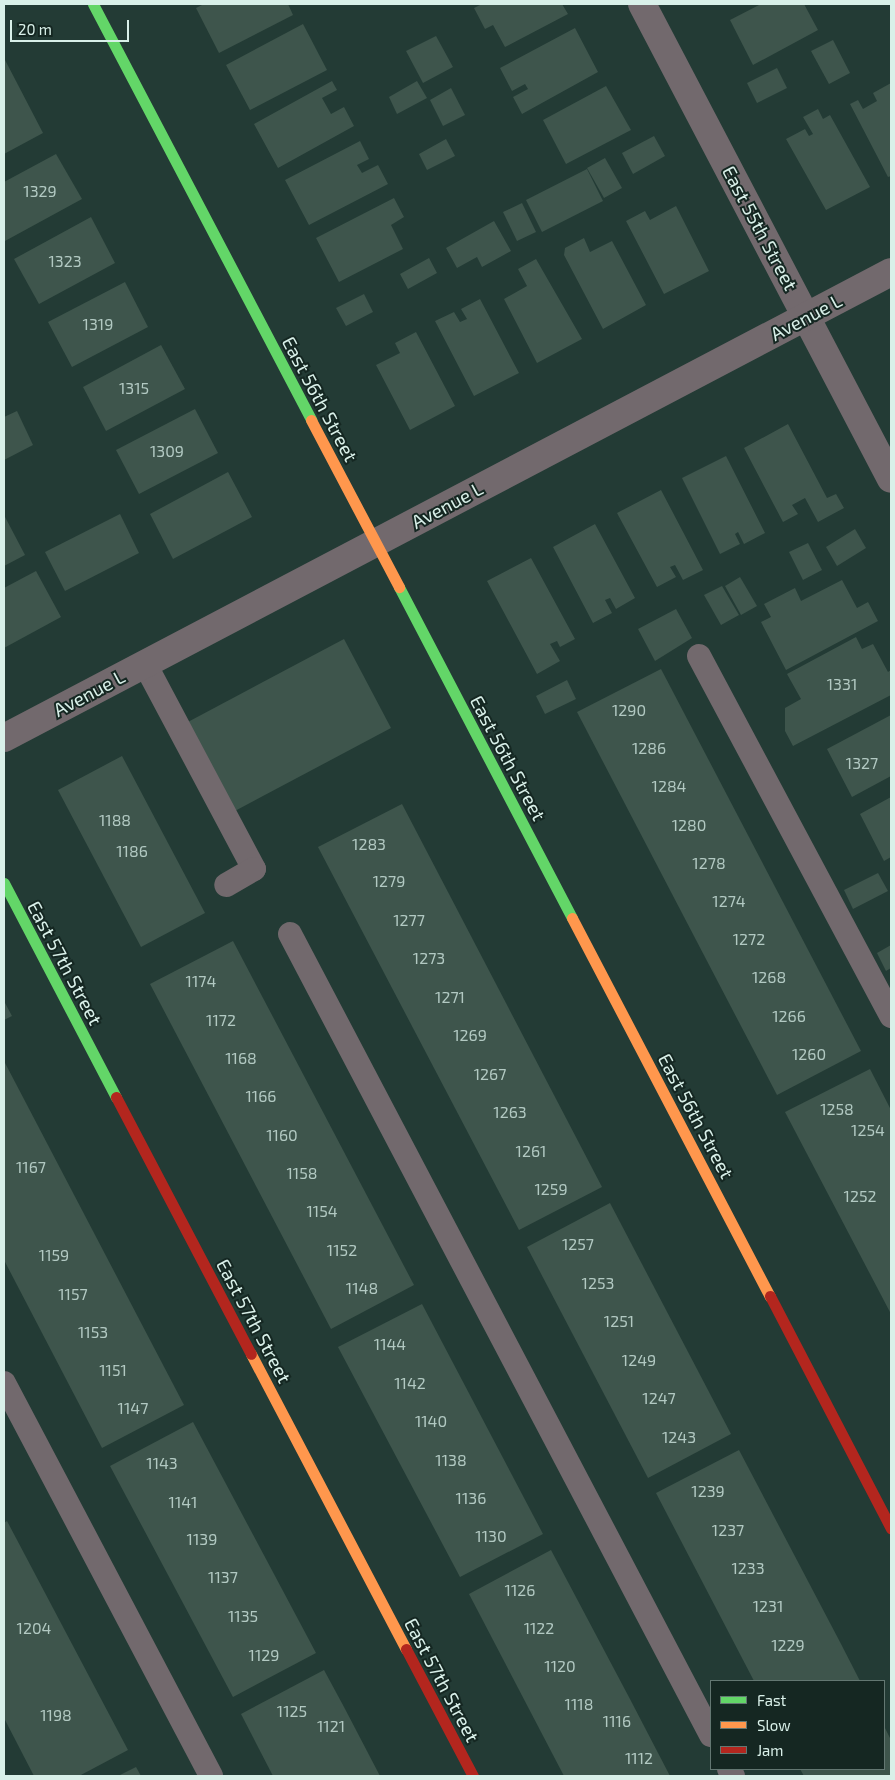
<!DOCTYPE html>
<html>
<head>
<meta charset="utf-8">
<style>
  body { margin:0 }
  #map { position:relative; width:895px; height:1780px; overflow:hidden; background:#233b35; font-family:"Exo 2",sans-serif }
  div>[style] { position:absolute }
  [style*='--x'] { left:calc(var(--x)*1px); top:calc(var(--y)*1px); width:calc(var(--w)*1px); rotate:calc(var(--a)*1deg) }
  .building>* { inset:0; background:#3e554c }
  .lane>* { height:24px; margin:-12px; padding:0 12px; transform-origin:12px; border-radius:12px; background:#72696d }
  .street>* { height:28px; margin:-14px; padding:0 14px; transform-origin:14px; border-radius:14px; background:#72696d }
  .fast>* { height:11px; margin:-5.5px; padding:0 5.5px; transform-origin:5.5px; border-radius:5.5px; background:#63d668 }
  .slow>* { height:11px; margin:-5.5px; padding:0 5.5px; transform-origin:5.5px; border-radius:5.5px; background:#ff974d }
  .jam>* { height:11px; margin:-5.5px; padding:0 5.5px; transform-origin:5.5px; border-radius:5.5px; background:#b3261e }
  span { translate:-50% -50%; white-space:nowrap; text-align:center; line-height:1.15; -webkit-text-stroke:4px #152722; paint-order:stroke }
  .number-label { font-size:16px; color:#b2c9c2 }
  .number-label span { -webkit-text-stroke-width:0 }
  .street-label { font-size:19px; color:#d9f0e9 }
  .frame { position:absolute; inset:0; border:5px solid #d9f0e9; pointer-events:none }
  .legend { position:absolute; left:710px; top:1680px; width:175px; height:90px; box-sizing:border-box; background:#152722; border:1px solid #637772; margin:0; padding:6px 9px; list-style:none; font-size:15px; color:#d9f0e9 }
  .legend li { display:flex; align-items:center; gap:10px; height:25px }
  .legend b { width:25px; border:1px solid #637772 }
  .scale { position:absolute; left:10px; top:20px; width:119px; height:22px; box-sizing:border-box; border:2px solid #d9f0e9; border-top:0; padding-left:6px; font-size:15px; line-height:18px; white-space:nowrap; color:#d9f0e9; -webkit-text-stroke:4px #152722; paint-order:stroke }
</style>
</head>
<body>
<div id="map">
  <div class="building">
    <div style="clip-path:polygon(204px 4px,288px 4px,293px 15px,219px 53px,196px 8px)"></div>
    <div style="clip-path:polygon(482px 4px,562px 4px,568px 14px,505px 47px,493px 25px,485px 29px,474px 8px)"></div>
    <div style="clip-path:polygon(761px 4px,804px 4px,818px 30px,753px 65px,730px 20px)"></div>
    <div style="clip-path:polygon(303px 24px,327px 70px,250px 110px,226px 65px)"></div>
    <div style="clip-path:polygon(575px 28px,598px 72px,522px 114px,513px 97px,528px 89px,525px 84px,512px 91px,500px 68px)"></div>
    <div style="clip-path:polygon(436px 36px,453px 67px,423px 83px,406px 51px)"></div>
    <div style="clip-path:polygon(833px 40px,850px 73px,829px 84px,811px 51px)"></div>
    <div style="clip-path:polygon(4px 58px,43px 133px,4px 154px)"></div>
    <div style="clip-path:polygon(777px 68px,787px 88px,757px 103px,747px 83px)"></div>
    <div style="clip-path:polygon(332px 81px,337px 90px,322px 98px,331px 114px,344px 107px,354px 126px,278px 168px,254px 124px)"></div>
    <div style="clip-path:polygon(417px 81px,427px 98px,397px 114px,389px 97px)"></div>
    <div style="clip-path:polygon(891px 83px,891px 176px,888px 177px,850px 104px,858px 100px,863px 109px,877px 101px,873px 93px)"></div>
    <div style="clip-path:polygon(606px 86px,631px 130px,566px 164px,543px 120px)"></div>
    <div style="clip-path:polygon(451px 88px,465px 115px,443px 126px,430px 100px)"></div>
    <div style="clip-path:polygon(818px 109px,823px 119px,830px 115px,870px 187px,826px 210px,786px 139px,805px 129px,809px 136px,813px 134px,803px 117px)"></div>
    <div style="clip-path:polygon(654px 136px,665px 156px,633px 174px,622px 153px)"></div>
    <div style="clip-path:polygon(446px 139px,455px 156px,427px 170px,419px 154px)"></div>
    <div style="clip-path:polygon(360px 141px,369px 159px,357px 165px,362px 173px,378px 165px,388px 184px,309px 225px,285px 180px)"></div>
    <div style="clip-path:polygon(56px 154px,82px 199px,5px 241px,4px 182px)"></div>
    <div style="clip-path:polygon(605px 158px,622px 188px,604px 198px,587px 168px)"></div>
    <div style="clip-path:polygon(587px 169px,603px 201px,542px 232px,526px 200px)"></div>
    <div style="clip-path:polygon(394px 198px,404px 217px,391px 225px,403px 249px,339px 282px,316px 238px)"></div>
    <div style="clip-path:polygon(522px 203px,536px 232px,517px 241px,503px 212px)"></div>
    <div style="clip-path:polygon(676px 206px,709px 271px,664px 294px,626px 221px,645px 211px,650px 220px)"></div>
    <div style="clip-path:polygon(91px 217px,115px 263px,39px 304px,14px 259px)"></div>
    <div style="clip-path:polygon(494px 221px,511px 251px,482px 267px,477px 257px,457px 268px,446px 248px)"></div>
    <div style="clip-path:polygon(584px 238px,590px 252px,612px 241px,646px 305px,603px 329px,564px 255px,565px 248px)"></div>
    <div style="clip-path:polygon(429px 258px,437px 273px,408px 289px,400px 274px)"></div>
    <div style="clip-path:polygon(536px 259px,582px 339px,537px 363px,504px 299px,527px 286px,518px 269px)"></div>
    <div style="clip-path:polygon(125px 282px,148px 327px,72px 367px,48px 322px)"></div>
    <div style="clip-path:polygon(364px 294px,373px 312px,346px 326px,336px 308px)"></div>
    <div style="clip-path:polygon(480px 299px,519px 373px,474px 396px,435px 321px,454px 312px,460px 322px,467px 319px,461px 309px)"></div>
    <div style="clip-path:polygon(416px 332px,455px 406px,410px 430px,376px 365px,400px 353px,395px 343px)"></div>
    <div style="clip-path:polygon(161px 345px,185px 389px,106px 431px,83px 387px)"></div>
    <div style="clip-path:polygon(195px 409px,218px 453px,139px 494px,116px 450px)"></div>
    <div style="clip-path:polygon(17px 411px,33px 445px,4px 460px,4px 417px)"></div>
    <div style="clip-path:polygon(788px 424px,827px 498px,836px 494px,844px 508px,818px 522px,805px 498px,792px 505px,798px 514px,783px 522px,744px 448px)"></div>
    <div style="clip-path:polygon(726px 456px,765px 533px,744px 544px,738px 532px,735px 534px,740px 544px,720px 554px,682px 478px)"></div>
    <div style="clip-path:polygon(228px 472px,252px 517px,173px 559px,150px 514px)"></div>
    <div style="clip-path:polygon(661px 490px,703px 570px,683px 580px,675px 565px,670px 567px,676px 577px,657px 587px,617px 513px)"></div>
    <div style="clip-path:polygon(120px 514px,139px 553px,65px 591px,45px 552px)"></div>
    <div style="clip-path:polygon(4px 515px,25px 555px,4px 566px)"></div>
    <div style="clip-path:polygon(595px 524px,635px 598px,616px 609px,610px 598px,605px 600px,612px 613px,593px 623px,553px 547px)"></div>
    <div style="clip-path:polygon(855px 529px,866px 548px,837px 566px,826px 547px)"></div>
    <div style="clip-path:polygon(808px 543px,822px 570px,803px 580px,789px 552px)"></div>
    <div style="clip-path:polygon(531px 558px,575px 639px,560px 647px,557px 641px,550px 644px,560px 661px,537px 674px,487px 581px)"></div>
    <div style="clip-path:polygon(36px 571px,61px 617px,4px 648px,4px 588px)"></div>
    <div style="clip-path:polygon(740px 577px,757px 606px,741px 615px,725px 586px)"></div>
    <div style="clip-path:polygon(842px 580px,857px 608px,868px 602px,878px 621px,786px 670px,761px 622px,771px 617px,764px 604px,795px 588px,801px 601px)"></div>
    <div style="clip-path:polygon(722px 586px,739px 615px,721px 625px,704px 595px)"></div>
    <div style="clip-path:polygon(676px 609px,692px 638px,655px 661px,638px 629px)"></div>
    <div style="clip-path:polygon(856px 637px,862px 649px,873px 644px,888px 672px,891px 670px,891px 695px,793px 746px,785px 731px,785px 708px,801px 699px,787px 674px)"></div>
    <div style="clip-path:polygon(344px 639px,391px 728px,233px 812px,186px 723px)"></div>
    <div style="clip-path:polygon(661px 669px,861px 1051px,777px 1095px,577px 712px)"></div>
    <div style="clip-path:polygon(567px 680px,576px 699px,545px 714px,536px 696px)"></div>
    <div style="clip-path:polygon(891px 715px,891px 776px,852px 797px,827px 749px)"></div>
    <div style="clip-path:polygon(122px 756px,205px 913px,141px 947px,58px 790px)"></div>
    <div style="clip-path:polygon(891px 797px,891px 857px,884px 861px,860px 814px)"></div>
    <div style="clip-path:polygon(402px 804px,602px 1187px,519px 1230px,318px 847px)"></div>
    <div style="clip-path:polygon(878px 873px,888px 891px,853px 909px,844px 890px)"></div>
    <div style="clip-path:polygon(233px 941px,414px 1285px,331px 1329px,150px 984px)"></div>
    <div style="clip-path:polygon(891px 945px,891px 968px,886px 971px,877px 953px)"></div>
    <div style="clip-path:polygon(4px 1001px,12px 1016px,4px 1020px)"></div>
    <div style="clip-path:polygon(4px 1061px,184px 1405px,102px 1448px,4px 1260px)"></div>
    <div style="clip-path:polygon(870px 1069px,891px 1110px,891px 1314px,785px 1112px)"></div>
    <div style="clip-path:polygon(610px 1203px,731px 1434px,648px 1478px,527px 1247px)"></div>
    <div style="clip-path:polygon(422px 1304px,543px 1534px,460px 1577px,338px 1347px)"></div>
    <div style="clip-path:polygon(193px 1422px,316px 1653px,233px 1697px,110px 1466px)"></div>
    <div style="clip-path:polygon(739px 1450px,840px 1642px,860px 1681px,754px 1681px,656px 1493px)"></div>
    <div style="clip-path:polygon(7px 1521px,128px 1750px,79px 1776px,34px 1776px,4px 1718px,4px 1523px)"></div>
    <div style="clip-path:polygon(551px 1550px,631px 1701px,670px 1776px,564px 1776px,469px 1594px)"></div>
    <div style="clip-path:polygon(324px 1670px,344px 1707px,380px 1776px,273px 1776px,241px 1714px)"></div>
    <div style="clip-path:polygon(884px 1726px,891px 1740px,891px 1776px,804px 1776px,800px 1769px,884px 1769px)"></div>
    <div style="clip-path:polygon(136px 1767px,141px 1776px,118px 1776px)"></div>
  </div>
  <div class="lane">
    <div style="--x:699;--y:656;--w:408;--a:61.9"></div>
    <div style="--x:145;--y:664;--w:232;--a:62"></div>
    <div style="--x:254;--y:869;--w:32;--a:150"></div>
    <div style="--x:290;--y:934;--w:905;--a:62.27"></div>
    <div style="--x:4;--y:1383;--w:444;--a:62.2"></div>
    <div style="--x:729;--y:1769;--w:8;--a:60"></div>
  </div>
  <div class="street">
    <div style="--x:642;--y:4;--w:536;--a:62.34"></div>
    <div style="--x:4;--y:738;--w:1002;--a:-27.72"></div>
  </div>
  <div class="fast">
    <div style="--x:93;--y:4;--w:470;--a:62.3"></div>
    <div style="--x:399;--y:587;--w:373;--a:62.4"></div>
    <div style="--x:4;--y:883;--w:242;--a:62.4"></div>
  </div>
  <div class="slow">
    <div style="--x:311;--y:420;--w:189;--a:62.2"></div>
    <div style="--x:572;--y:918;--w:427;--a:62.4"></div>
    <div style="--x:251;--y:1354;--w:333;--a:62.3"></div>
  </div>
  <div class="jam">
    <div style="--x:116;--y:1097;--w:290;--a:62.3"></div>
    <div style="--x:770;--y:1296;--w:262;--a:62.5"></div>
    <div style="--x:406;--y:1649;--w:144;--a:62.2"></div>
  </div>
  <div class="number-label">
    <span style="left:40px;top:191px">1329</span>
    <span style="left:65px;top:261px">1323</span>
    <span style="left:98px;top:324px">1319</span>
    <span style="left:134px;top:388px">1315</span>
    <span style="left:167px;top:451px">1309</span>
    <span style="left:842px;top:684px">1331</span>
    <span style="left:629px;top:710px">1290</span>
    <span style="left:649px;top:748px">1286</span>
    <span style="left:862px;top:763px">1327</span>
    <span style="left:669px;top:786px">1284</span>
    <span style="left:115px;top:820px">1188</span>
    <span style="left:689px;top:825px">1280</span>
    <span style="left:369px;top:844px">1283</span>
    <span style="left:132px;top:851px">1186</span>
    <span style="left:709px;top:863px">1278</span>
    <span style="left:389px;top:881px">1279</span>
    <span style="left:729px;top:901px">1274</span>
    <span style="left:409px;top:920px">1277</span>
    <span style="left:749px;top:939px">1272</span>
    <span style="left:429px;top:958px">1273</span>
    <span style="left:769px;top:977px">1268</span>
    <span style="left:201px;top:981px">1174</span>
    <span style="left:450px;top:997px">1271</span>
    <span style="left:789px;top:1016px">1266</span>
    <span style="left:221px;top:1020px">1172</span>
    <span style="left:470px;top:1035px">1269</span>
    <span style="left:809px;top:1054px">1260</span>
    <span style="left:241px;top:1058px">1168</span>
    <span style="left:490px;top:1074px">1267</span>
    <span style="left:261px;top:1096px">1166</span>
    <span style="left:837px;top:1109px">1258</span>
    <span style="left:510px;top:1112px">1263</span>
    <span style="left:868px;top:1130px">1254</span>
    <span style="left:282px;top:1135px">1160</span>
    <span style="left:531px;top:1151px">1261</span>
    <span style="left:31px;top:1167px">1167</span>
    <span style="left:302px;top:1173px">1158</span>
    <span style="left:551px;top:1189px">1259</span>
    <span style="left:860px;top:1196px">1252</span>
    <span style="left:322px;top:1211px">1154</span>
    <span style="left:578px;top:1244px">1257</span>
    <span style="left:342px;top:1250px">1152</span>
    <span style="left:54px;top:1255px">1159</span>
    <span style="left:598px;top:1283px">1253</span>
    <span style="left:362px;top:1288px">1148</span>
    <span style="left:73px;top:1294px">1157</span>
    <span style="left:619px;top:1321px">1251</span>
    <span style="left:93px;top:1332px">1153</span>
    <span style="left:390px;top:1344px">1144</span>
    <span style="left:639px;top:1360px">1249</span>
    <span style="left:113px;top:1370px">1151</span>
    <span style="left:410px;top:1383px">1142</span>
    <span style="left:659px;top:1398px">1247</span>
    <span style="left:133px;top:1408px">1147</span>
    <span style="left:431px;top:1421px">1140</span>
    <span style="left:679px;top:1437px">1243</span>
    <span style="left:451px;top:1460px">1138</span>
    <span style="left:162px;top:1463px">1143</span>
    <span style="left:708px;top:1491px">1239</span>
    <span style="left:471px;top:1498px">1136</span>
    <span style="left:183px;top:1502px">1141</span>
    <span style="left:728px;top:1530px">1237</span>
    <span style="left:491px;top:1536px">1130</span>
    <span style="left:202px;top:1539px">1139</span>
    <span style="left:748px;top:1568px">1233</span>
    <span style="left:223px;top:1577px">1137</span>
    <span style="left:520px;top:1590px">1126</span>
    <span style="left:768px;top:1606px">1231</span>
    <span style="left:243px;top:1616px">1135</span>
    <span style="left:34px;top:1628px">1204</span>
    <span style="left:539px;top:1628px">1122</span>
    <span style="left:788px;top:1645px">1229</span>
    <span style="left:264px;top:1655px">1129</span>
    <span style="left:560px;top:1666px">1120</span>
    <span style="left:579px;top:1704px">1118</span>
    <span style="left:292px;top:1711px">1125</span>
    <span style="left:56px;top:1715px">1198</span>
    <span style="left:617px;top:1721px">1116</span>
    <span style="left:331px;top:1726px">1121</span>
    <span style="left:639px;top:1758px">1112</span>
  </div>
  <div class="street-label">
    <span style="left:760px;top:228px;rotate:62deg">East 55th Street</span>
    <span style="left:806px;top:317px;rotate:-28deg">Avenue L</span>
    <span style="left:320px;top:399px;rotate:62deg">East 56th Street</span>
    <span style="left:447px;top:505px;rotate:-28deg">Avenue L</span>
    <span style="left:89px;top:693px;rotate:-28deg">Avenue L</span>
    <span style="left:508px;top:758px;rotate:62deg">East 56th Street</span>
    <span style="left:65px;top:963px;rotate:62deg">East 57th Street</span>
    <span style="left:696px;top:1116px;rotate:62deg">East 56th Street</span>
    <span style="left:254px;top:1321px;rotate:62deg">East 57th Street</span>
    <span style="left:442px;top:1680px;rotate:62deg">East 57th Street</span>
  </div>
  <div class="frame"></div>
  <ul class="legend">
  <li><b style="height:6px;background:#63d668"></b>Fast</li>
  <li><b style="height:6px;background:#ff974d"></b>Slow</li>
  <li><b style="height:6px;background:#b3261e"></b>Jam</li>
  </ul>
  <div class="scale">20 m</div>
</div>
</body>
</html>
